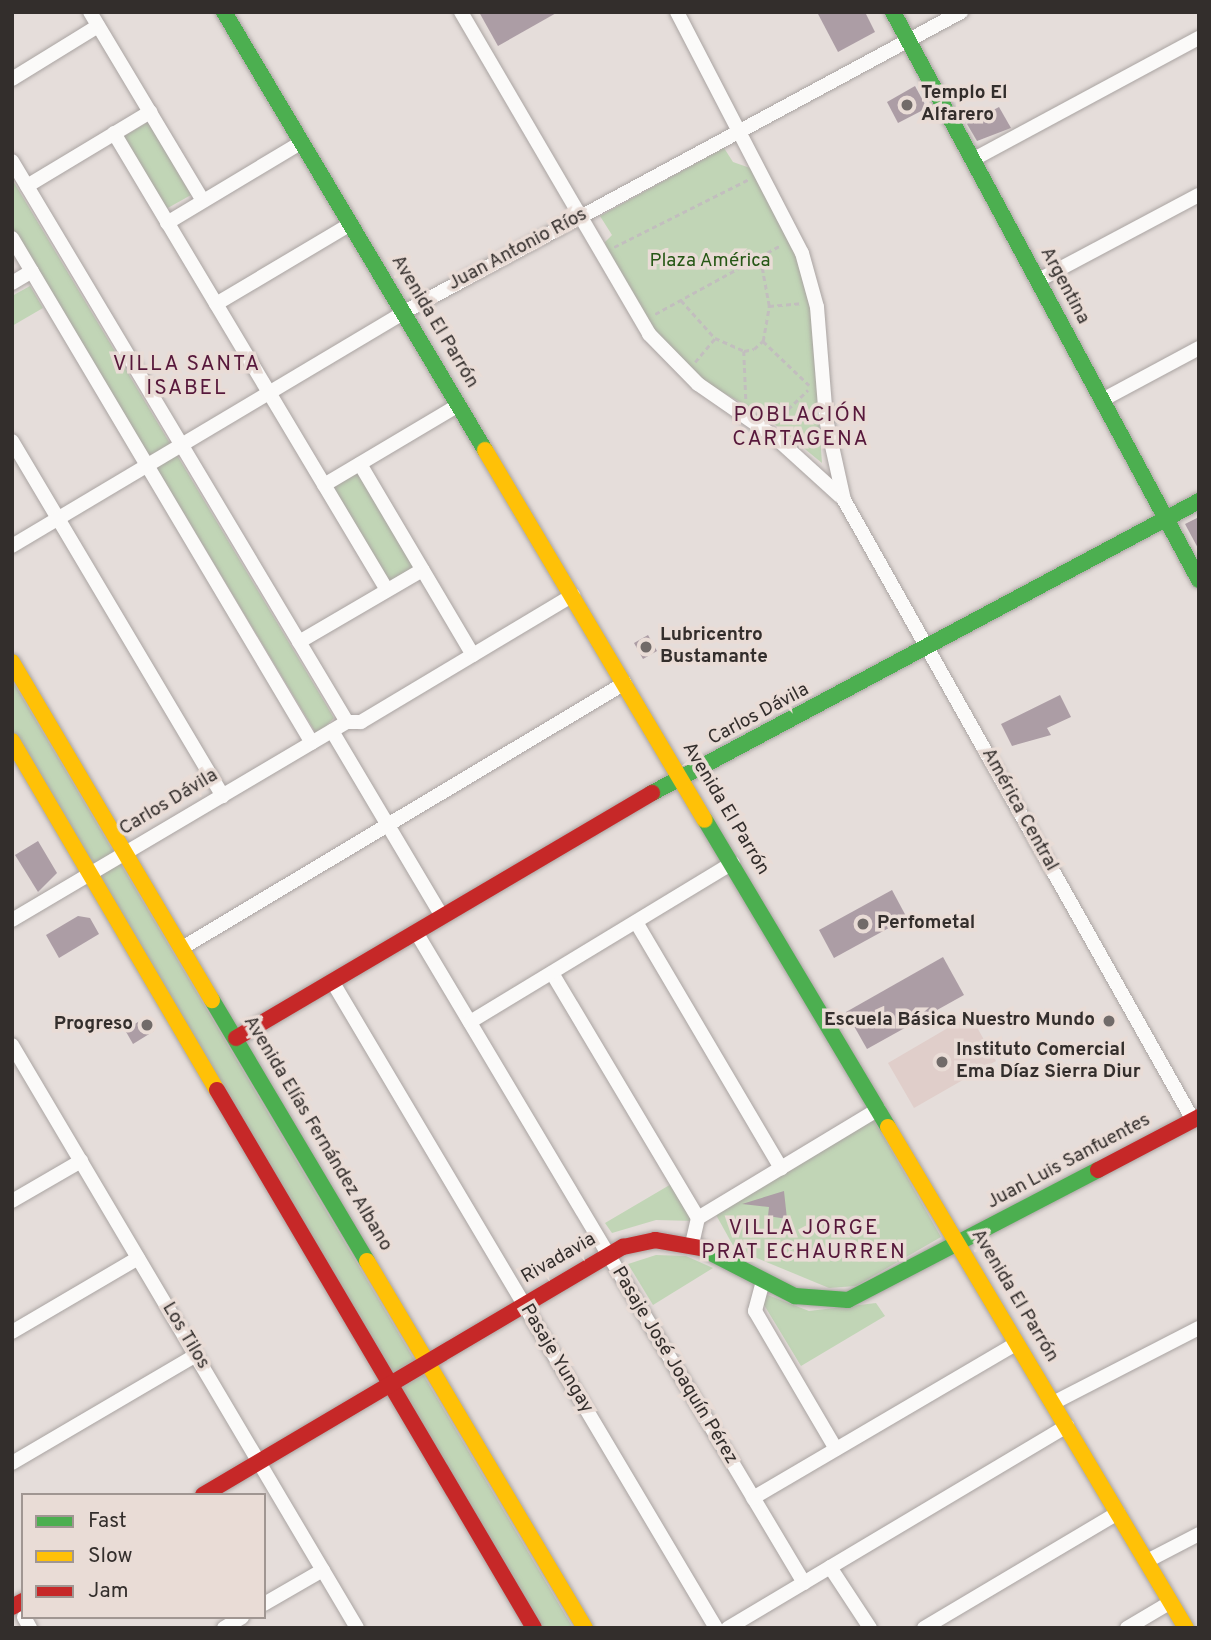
<!DOCTYPE html>
<html>
<head>
<meta charset="utf-8">
<style>
  body { margin:0 }
  #map { position:relative; width:1211px; height:1640px; overflow:hidden; background:#e5ddda; font-family:Overpass,sans-serif }
  div>[style] { position:absolute }
  [style*='--x'] { left:calc(var(--x)*1px); top:calc(var(--y)*1px); width:calc(var(--w)*1px); rotate:calc(var(--a)*1deg) }
  .education>* { inset:0; background:#e0ceca }
  .green>* { inset:0; background:#c1d5b6 }
  .building>* { inset:0; background:#ac9da5 }
  .path>* { height:2.5px; margin-top:-1.25px; transform-origin:0; background:repeating-linear-gradient(90deg,#c2bebe 0 5px,transparent 0 8.5px) }
  .roads { filter:drop-shadow(0 0 2px #aaa4a2) drop-shadow(0 0 2px #aaa4a2) }
  .street>* { height:14px; margin:-7px; padding:0 7px; transform-origin:7px; border-radius:7px; background:#fbfaf9 }
  .fast>* { height:16px; margin:-8px; padding:0 8px; transform-origin:8px; border-radius:8px; background:#4caf50 }
  .slow>* { height:16px; margin:-8px; padding:0 8px; transform-origin:8px; border-radius:8px; background:#ffc107 }
  .jam>* { height:16px; margin:-8px; padding:0 8px; transform-origin:8px; border-radius:8px; background:#c62828 }
  .dots>* { width:19px; height:19px; translate:-50% -50%; box-sizing:border-box; border:4px solid #e9dcd6; border-radius:50% }
  span { translate:-50% -50%; white-space:nowrap; text-align:center; line-height:1.15; -webkit-text-stroke:7px #e9dcd6; paint-order:stroke }
  .poi-label { font-size:19px; color:#332e2c; font-weight:700 }
  .left { translate:0 -50%; text-align:left }
  .right { translate:-100% -50%; text-align:right }
  .street-label { font-size:19px; color:#332e2c }
  .park-label { font-size:19px; color:#265715 }
  .neighbourhood-label { font-size:21px; color:#57183b; letter-spacing:2px }
  .frame { position:absolute; inset:0; border:14px solid #332e2c; pointer-events:none }
  .legend { position:absolute; left:21px; top:1493px; width:245px; height:126px; box-sizing:border-box; background:#e9dcd6; border:2px solid #a09692; margin:0; padding:9px 12px; list-style:none; font-size:21px; color:#332e2c }
  .legend li { display:flex; align-items:center; gap:14px; height:35px }
  .legend b { width:35px; border:2px solid #a09692 }
</style>
</head>
<body>
<div id="map">
  <div class="education">
    <div style="clip-path:polygon(970px 1015px,996px 1061px,914px 1108px,888px 1063px)"></div>
  </div>
  <div class="green">
    <div style="clip-path:polygon(148px 122px,191px 195px,166px 209px,123px 137px)"></div>
    <div style="clip-path:polygon(724px 148px,733px 162px,753px 169px,791px 237px,811px 312px,822px 463px,762px 414px,700px 380px,657px 334px,607px 257px,605px 242px,612px 235px,600px 216px)"></div>
    <div style="clip-path:polygon(12px 179px,334px 718px,317px 735px,12px 227px)"></div>
    <div style="clip-path:polygon(30px 286px,43px 308px,12px 326px,12px 296px)"></div>
    <div style="clip-path:polygon(358px 473px,414px 567px,387px 583px,331px 489px)"></div>
    <div style="clip-path:polygon(12px 680px,126px 873px,573px 1628px,542px 1628px,12px 729px)"></div>
    <div style="clip-path:polygon(873px 1118px,941px 1237px,856px 1286px,829px 1288px,735px 1249px,715px 1213px)"></div>
    <div style="clip-path:polygon(673px 1183px,696px 1221px,656px 1220px,612px 1233px,605px 1223px)"></div>
    <div style="clip-path:polygon(656px 1255px,686px 1256px,713px 1268px,653px 1305px,628px 1264px)"></div>
    <div style="clip-path:polygon(755px 1290px,809px 1311px,876px 1303px,885px 1316px,801px 1366px)"></div>
  </div>
  <div class="building">
    <div style="clip-path:polygon(479px 12px,558px 12px,498px 46px)"></div>
    <div style="clip-path:polygon(817px 12px,865px 12px,875px 32px,838px 52px)"></div>
    <div style="clip-path:polygon(915px 86px,927px 108px,898px 123px,887px 102px)"></div>
    <div style="clip-path:polygon(999px 107px,1011px 128px,977px 141px,967px 124px)"></div>
    <div style="clip-path:polygon(1199px 517px,1199px 550px,1185px 524px)"></div>
    <div style="clip-path:polygon(648px 635px,657px 651px,643px 659px,634px 643px)"></div>
    <div style="clip-path:polygon(1060px 695px,1071px 717px,1047px 728px,1051px 735px,1012px 746px,1001px 724px)"></div>
    <div style="clip-path:polygon(38px 841px,57px 873px,38px 892px,15px 855px)"></div>
    <div style="clip-path:polygon(892px 890px,907px 918px,834px 958px,819px 930px)"></div>
    <div style="clip-path:polygon(78px 916px,90px 918px,99px 934px,59px 958px,46px 935px)"></div>
    <div style="clip-path:polygon(943px 957px,964px 995px,867px 1049px,846px 1012px)"></div>
    <div style="clip-path:polygon(146px 1017px,154px 1031px,133px 1044px,125px 1030px)"></div>
    <div style="clip-path:polygon(784px 1191px,787px 1219px,768px 1216px,769px 1207px,742px 1204px)"></div>
  </div>
  <div class="path">
    <div style="--x:614;--y:247;--w:151;--a:-26.7"></div>
    <div style="--x:681;--y:300;--w:51;--a:48.2"></div>
    <div style="--x:715;--y:338;--w:32;--a:24"></div>
    <div style="--x:744;--y:351;--w:10;--a:-11"></div>
    <div style="--x:754;--y:349;--w:12;--a:-42"></div>
    <div style="--x:763;--y:341;--w:36;--a:-80"></div>
    <div style="--x:769;--y:306;--w:50;--a:-100.4"></div>
    <div style="--x:769;--y:306;--w:32;--a:-5"></div>
    <div style="--x:655;--y:314;--w:144;--a:-28.7"></div>
    <div style="--x:763;--y:341;--w:64;--a:43.7"></div>
    <div style="--x:744;--y:351;--w:48;--a:87.6"></div>
    <div style="--x:695;--y:362;--w:31;--a:-50"></div>
    <div style="--x:767;--y:412;--w:15;--a:11"></div>
    <div style="--x:782;--y:415;--w:36;--a:-44"></div>
  </div>
  <div class="roads">
    <div class="street">
      <div style="--x:90;--y:12;--w:220;--a:59.1"></div>
      <div style="--x:461;--y:12;--w:373;--a:59.7"></div>
      <div style="--x:649;--y:334;--w:70;--a:45.6"></div>
      <div style="--x:698;--y:384;--w:95;--a:34.7"></div>
      <div style="--x:776;--y:438;--w:86;--a:42.2"></div>
      <div style="--x:677;--y:12;--w:271;--a:62.6"></div>
      <div style="--x:802;--y:253;--w:56;--a:74.5"></div>
      <div style="--x:817;--y:307;--w:112;--a:85.4"></div>
      <div style="--x:826;--y:419;--w:83;--a:77.5"></div>
      <div style="--x:844;--y:500;--w:711;--a:60.62"></div>
      <div style="--x:12;--y:79;--w:101;--a:-31.6"></div>
      <div style="--x:114;--y:133;--w:532;--a:59.15"></div>
      <div style="--x:972;--y:160;--w:258;--a:-28.3"></div>
      <div style="--x:12;--y:161;--w:653;--a:59.16"></div>
      <div style="--x:27;--y:186;--w:144;--a:-31"></div>
      <div style="--x:167;--y:223;--w:157;--a:-31"></div>
      <div style="--x:12;--y:238;--w:587;--a:59.29"></div>
      <div style="--x:1037;--y:281;--w:183;--a:-28"></div>
      <div style="--x:12;--y:283;--w:23;--a:-31"></div>
      <div style="--x:216;--y:304;--w:157;--a:-30.7"></div>
      <div style="--x:1102;--y:400;--w:110;--a:-28.2"></div>
      <div style="--x:12;--y:441;--w:413;--a:59.3"></div>
      <div style="--x:360;--y:464;--w:222;--a:59.4"></div>
      <div style="--x:324;--y:485;--w:157;--a:-30.7"></div>
      <div style="--x:12;--y:546;--w:457;--a:-30.8"></div>
      <div style="--x:404;--y:312;--w:633;--a:-28.31"></div>
      <div style="--x:299;--y:642;--w:143;--a:-30.3"></div>
      <div style="--x:347;--y:722;--w:14;--a:0"></div>
      <div style="--x:361;--y:722;--w:247;--a:-30.9"></div>
      <div style="--x:332;--y:731;--w:215;--a:59.3"></div>
      <div style="--x:12;--y:920;--w:389;--a:-30.6"></div>
      <div style="--x:636;--y:922;--w:286;--a:59.5"></div>
      <div style="--x:416;--y:932;--w:758;--a:59.2"></div>
      <div style="--x:182;--y:948;--w:516;--a:-30.89"></div>
      <div style="--x:552;--y:973;--w:285;--a:59.2"></div>
      <div style="--x:698;--y:1218;--w:26;--a:103"></div>
      <div style="--x:332;--y:981;--w:752;--a:59.31"></div>
      <div style="--x:470;--y:1022;--w:307;--a:-31.2"></div>
      <div style="--x:12;--y:1045;--w:677;--a:59.38"></div>
      <div style="--x:12;--y:1201;--w:80;--a:-30.1"></div>
      <div style="--x:698;--y:1218;--w:211;--a:-31.1"></div>
      <div style="--x:763;--y:1281;--w:31;--a:105"></div>
      <div style="--x:755;--y:1311;--w:160;--a:59.6"></div>
      <div style="--x:12;--y:1332;--w:146;--a:-30.4"></div>
      <div style="--x:1053;--y:1403;--w:164;--a:-27.2"></div>
      <div style="--x:12;--y:1463;--w:213;--a:-30.4"></div>
      <div style="--x:753;--y:1498;--w:306;--a:-30.4"></div>
      <div style="--x:1147;--y:1561;--w:59;--a:-27.4"></div>
      <div style="--x:830;--y:1567;--w:73;--a:56.7"></div>
      <div style="--x:264;--y:1604;--w:68;--a:-30"></div>
      <div style="--x:24;--y:1617;--w:13;--a:61"></div>
      <div style="--x:224;--y:1628;--w:21;--a:-31"></div>
      <div style="--x:728;--y:1628;--w:395;--a:-30.8"></div>
      <div style="--x:924;--y:1628;--w:226;--a:-30.7"></div>
      <div style="--x:1127;--y:1628;--w:51;--a:-30.6"></div>
    </div>
    <div class="fast">
      <div style="--x:224;--y:12;--w:510;--a:59.21"></div>
      <div style="--x:893;--y:12;--w:645;--a:61.69"></div>
      <div style="--x:652;--y:793;--w:620;--a:-28.09"></div>
      <div style="--x:705;--y:820;--w:357;--a:59.2"></div>
      <div style="--x:212;--y:1000;--w:304;--a:59.3"></div>
      <div style="--x:701;--y:1248;--w:106;--a:27.1"></div>
      <div style="--x:795;--y:1296;--w:53;--a:4.3"></div>
      <div style="--x:848;--y:1300;--w:282;--a:-27.5"></div>
    </div>
    <div class="slow">
      <div style="--x:485;--y:450;--w:430;--a:59.3"></div>
      <div style="--x:12;--y:662;--w:393;--a:59.4"></div>
      <div style="--x:12;--y:741;--w:405;--a:59.6"></div>
      <div style="--x:888;--y:1127;--w:583;--a:59.26"></div>
      <div style="--x:367;--y:1261;--w:427;--a:59.3"></div>
    </div>
    <div class="jam">
      <div style="--x:236;--y:1038;--w:483;--a:-30.5"></div>
      <div style="--x:217;--y:1090;--w:624;--a:59.49"></div>
      <div style="--x:1098;--y:1170;--w:114;--a:-27.7"></div>
      <div style="--x:203;--y:1495;--w:488;--a:-30.6"></div>
      <div style="--x:623;--y:1247;--w:33;--a:-12"></div>
      <div style="--x:655;--y:1240;--w:47;--a:9.9"></div>
      <div style="--x:12;--y:1607;--w:13;--a:-29"></div>
    </div>
  </div>
  <div class="dots">
    <div style="left:907px;top:105px;background:#716b69"></div>
    <div style="left:646px;top:647px;background:#716b69"></div>
    <div style="left:863px;top:924px;background:#716b69"></div>
    <div style="left:1109px;top:1021px;background:#716b69"></div>
    <div style="left:147px;top:1025px;background:#716b69"></div>
    <div style="left:942px;top:1062px;background:#716b69"></div>
  </div>
  <div class="poi-label">
    <span class="left" style="left:921px;top:105px">Templo El<br>Alfarero</span>
    <span class="left" style="left:660px;top:647px">Lubricentro<br>Bustamante</span>
    <span class="left" style="left:877px;top:924px">Perfometal</span>
    <span class="right" style="left:1095px;top:1021px">Escuela Básica Nuestro Mundo</span>
    <span class="right" style="left:133px;top:1025px">Progreso</span>
    <span class="left" style="left:956px;top:1062px">Instituto Comercial<br>Ema Díaz Sierra Diur</span>
  </div>
  <div class="street-label">
    <span style="left:518px;top:250px;rotate:-28deg">Juan Antonio Ríos</span>
    <span style="left:1064px;top:286px;rotate:62deg">Argentina</span>
    <span style="left:434px;top:322px;rotate:59deg">Avenida El Parrón</span>
    <span style="left:759px;top:715px;rotate:-28deg">Carlos Dávila</span>
    <span style="left:169px;top:803px;rotate:-31deg">Carlos Dávila</span>
    <span style="left:725px;top:809px;rotate:59deg">Avenida El Parrón</span>
    <span style="left:1019px;top:810px;rotate:61deg">América Central</span>
    <span style="left:317px;top:1134px;rotate:59deg">Avenida Elías Fernández Albano</span>
    <span style="left:1069px;top:1162px;rotate:-28deg">Juan Luis Sanfuentes</span>
    <span style="left:559px;top:1259px;rotate:-30deg">Rivadavia</span>
    <span style="left:1014px;top:1296px;rotate:59deg">Avenida El Parrón</span>
    <span style="left:185px;top:1336px;rotate:59deg">Los Tilos</span>
    <span style="left:556px;top:1359px;rotate:59deg">Pasaje Yungay</span>
    <span style="left:674px;top:1366px;rotate:59deg">Pasaje José Joaquín Pérez</span>
  </div>
  <div class="park-label">
    <span style="left:710px;top:262px">Plaza América</span>
  </div>
  <div class="neighbourhood-label">
    <span style="left:187px;top:377px">VILLA SANTA<br>ISABEL</span>
    <span style="left:801px;top:428px">POBLACIÓN<br>CARTAGENA</span>
    <span style="left:804px;top:1241px">VILLA JORGE<br>PRAT ECHAURREN</span>
  </div>
  <div class="frame"></div>
  <ul class="legend">
  <li><b style="height:9px;background:#4caf50"></b>Fast</li>
  <li><b style="height:9px;background:#ffc107"></b>Slow</li>
  <li><b style="height:9px;background:#c62828"></b>Jam</li>
  </ul>
</div>
</body>
</html>
